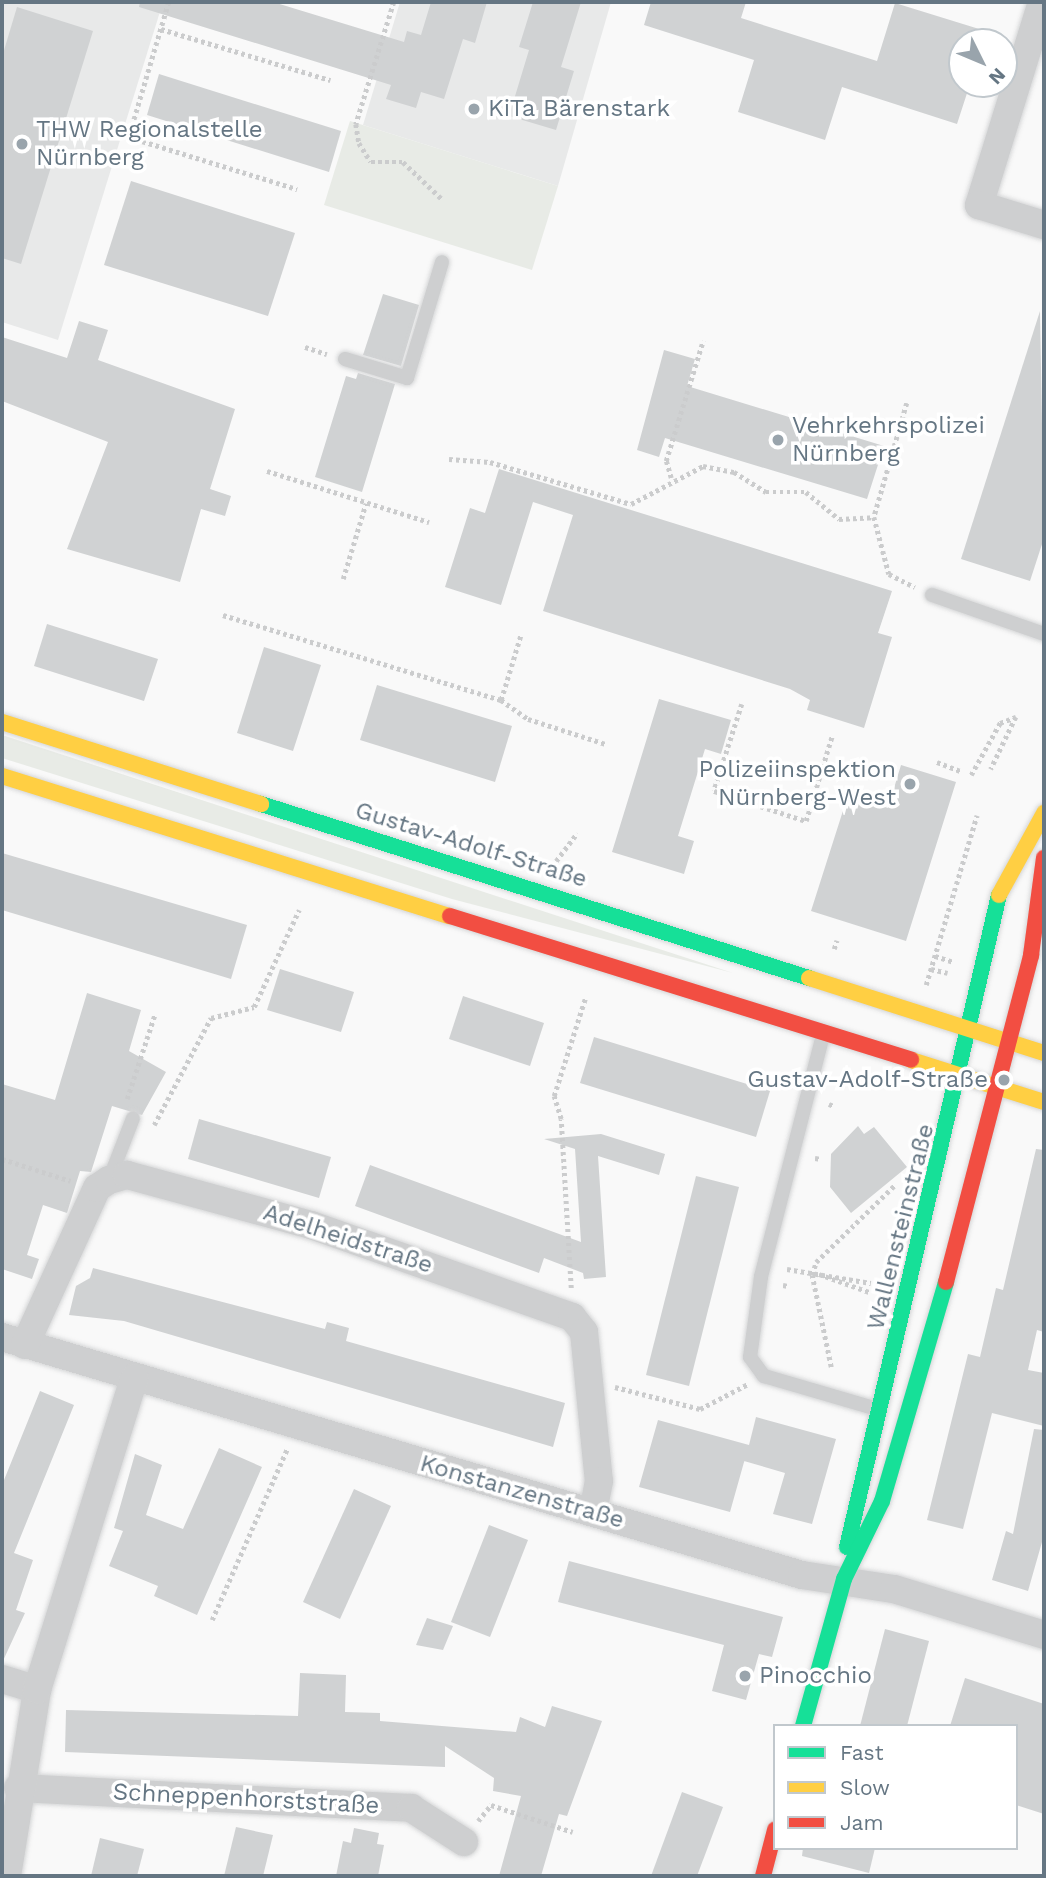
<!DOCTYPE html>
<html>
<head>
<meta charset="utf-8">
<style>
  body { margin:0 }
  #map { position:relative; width:1046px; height:1878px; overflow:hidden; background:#f9f9f9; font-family:"Work Sans",sans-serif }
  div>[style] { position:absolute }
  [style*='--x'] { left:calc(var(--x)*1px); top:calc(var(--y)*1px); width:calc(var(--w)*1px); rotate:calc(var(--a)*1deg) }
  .built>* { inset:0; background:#e8e9e9 }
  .green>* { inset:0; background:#e8ebe6 }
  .building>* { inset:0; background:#d0d2d3 }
  .path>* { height:4.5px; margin-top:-2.25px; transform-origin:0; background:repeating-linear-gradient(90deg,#cbcccd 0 3.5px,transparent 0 7px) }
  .roads { filter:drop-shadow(0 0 2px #d5d6d7) drop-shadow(0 0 2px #d5d6d7) }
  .lane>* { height:14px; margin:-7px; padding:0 7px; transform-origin:7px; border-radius:7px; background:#cecfd0 }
  .street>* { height:28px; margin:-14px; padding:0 14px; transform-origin:14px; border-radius:14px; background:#cecfd0 }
  .fast>* { height:16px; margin:-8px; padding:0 8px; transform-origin:8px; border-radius:8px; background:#16e098 }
  .slow>* { height:16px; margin:-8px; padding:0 8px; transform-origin:8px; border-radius:8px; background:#ffcf43 }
  .jam>* { height:16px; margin:-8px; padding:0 8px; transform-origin:8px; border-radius:8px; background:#f24e42 }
  .dots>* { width:19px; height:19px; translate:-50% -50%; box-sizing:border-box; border:4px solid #fff; border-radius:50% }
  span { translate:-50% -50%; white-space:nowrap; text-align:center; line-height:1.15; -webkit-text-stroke:7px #fff; paint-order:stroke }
  .poi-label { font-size:24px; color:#657683 }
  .left { translate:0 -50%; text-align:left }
  .right { translate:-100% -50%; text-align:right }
  .street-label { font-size:24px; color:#657683 }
  .frame { position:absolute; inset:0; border:4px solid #657683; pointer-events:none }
  .legend { position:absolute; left:773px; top:1724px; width:245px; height:126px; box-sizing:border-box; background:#fff; border:2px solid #c1c8cd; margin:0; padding:9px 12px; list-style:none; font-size:21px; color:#657683 }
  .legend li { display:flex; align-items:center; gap:14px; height:35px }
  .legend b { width:35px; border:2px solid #c1c8cd }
  .north { position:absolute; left:948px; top:28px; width:70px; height:70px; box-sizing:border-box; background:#fff; border:2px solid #c1c8cd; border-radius:50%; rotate:133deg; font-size:19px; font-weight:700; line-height:28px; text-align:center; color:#657683 }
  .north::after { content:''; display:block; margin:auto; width:24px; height:32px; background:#99a4ac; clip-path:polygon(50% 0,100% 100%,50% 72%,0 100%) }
</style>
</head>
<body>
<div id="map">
  <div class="built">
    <div style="clip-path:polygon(2px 2px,163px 2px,58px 340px,2px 322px)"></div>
    <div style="clip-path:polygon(400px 2px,611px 2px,558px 186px,363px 125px)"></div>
  </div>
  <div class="green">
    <div style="clip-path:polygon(350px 121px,558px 186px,532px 270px,324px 205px)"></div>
    <div style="clip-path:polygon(2px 735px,733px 973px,452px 899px,2px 758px)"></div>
  </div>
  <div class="building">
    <div style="clip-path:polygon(140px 2px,273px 2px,404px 42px,407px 31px,421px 35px,431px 2px,487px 2px,475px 43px,463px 39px,444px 99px,421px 92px,416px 108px,386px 99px,391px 85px,139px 7px)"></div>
    <div style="clip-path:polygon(533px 2px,581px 2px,561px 67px,574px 71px,556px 130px,509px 116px,529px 50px,519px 47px)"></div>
    <div style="clip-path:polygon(651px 2px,746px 2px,741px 18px,877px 61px,895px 3px,1005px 37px,962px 42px,962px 84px,970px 84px,957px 124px,842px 87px,825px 140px,738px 112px,754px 60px,644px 25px)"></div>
    <div style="clip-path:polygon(17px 7px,93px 31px,21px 264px,2px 258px,2px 57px)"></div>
    <div style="clip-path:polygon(159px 74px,341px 131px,329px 172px,147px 115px)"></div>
    <div style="clip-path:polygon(131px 181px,295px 233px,268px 316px,104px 265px)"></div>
    <div style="clip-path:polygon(383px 294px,419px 305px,401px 366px,363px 355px)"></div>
    <div style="clip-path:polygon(1040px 311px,1044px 538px,1030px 581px,961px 559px)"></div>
    <div style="clip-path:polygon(79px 321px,108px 330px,98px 360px,235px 409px,210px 489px,231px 496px,225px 516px,201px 509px,180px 582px,67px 549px,108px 442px,2px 401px,2px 337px,67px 358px)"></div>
    <div style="clip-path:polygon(664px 350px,695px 359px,687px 386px,884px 446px,867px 499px,665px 438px,659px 457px,637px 450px)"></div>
    <div style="clip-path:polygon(358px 373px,395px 384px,362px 492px,315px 477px,346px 376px,356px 379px)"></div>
    <div style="clip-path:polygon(499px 469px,892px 591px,878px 633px,892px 637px,864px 728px,807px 710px,810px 700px,790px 689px,543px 611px,573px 515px,533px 502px,501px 605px,445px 587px,470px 508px,485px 513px)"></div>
    <div style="clip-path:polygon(47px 624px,158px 659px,144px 701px,34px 666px)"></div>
    <div style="clip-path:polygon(264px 647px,321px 665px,293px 751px,237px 733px)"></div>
    <div style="clip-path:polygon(377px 685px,512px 726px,495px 782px,360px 740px)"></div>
    <div style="clip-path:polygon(659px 699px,731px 720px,721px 754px,705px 749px,678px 836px,694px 841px,684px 874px,612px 852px)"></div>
    <div style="clip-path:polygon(901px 765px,956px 782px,906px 941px,811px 911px,848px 795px,888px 808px)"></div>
    <div style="clip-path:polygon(2px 853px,247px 925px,231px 979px,2px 910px)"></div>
    <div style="clip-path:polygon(280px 969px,354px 992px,341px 1032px,267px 1010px)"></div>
    <div style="clip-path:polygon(87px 993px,141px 1010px,129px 1051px,166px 1072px,142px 1115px,112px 1106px,91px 1172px,80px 1171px,67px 1213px,43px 1205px,27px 1255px,39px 1259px,32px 1279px,2px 1269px,2px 1084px,55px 1100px)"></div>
    <div style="clip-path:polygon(463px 996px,544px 1023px,530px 1066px,449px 1039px)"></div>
    <div style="clip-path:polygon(594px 1037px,770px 1091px,756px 1137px,580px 1083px)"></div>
    <div style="clip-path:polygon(199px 1119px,331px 1157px,319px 1198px,188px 1159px)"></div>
    <div style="clip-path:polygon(858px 1126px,864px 1134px,874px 1127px,907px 1167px,851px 1213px,830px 1187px,831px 1154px)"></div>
    <div style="clip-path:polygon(601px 1134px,665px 1154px,659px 1175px,598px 1156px,606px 1277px,584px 1279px,583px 1273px,544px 1258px,539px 1273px,355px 1206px,370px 1165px,581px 1242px,575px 1149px,544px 1139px)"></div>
    <div style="clip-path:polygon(1036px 1149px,1044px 1150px,1044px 1332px,1037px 1330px,1028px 1370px,1044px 1373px,1044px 1426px,992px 1413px,963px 1529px,927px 1520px,968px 1354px,980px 1357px,996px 1288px,1003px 1290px)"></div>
    <div style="clip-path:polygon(696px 1176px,739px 1187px,689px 1386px,646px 1375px)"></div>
    <div style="clip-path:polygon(93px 1268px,325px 1329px,327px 1322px,349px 1328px,346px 1341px,565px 1403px,553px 1447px,124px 1321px,69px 1315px,76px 1286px,90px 1278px)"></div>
    <div style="clip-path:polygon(40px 1391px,74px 1405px,14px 1553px,33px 1560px,16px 1610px,25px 1613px,2px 1663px,2px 1485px)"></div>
    <div style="clip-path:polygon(756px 1417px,836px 1439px,812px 1524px,773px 1514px,785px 1473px,744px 1461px,746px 1455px,730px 1512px,639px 1487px,658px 1420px,749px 1445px)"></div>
    <div style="clip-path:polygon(1034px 1429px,1044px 1430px,1044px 1535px,1028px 1591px,992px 1580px,1006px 1531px,1013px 1534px)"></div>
    <div style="clip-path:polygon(219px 1448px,262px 1467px,197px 1615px,154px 1596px,158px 1586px,109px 1566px,123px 1531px,114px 1528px,135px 1454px,162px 1465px,146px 1515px,183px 1529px)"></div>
    <div style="clip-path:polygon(354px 1489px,391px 1506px,340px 1619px,303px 1602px)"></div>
    <div style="clip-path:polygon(489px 1525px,528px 1540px,490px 1637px,451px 1622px)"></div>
    <div style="clip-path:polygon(569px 1561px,783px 1617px,772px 1657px,759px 1654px,746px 1700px,712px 1691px,724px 1645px,558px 1602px)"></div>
    <div style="clip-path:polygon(427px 1618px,453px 1626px,443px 1650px,416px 1645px)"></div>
    <div style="clip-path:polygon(885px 1629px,929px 1641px,907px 1726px,860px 1726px)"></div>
    <div style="clip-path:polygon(300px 1673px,346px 1675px,345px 1712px,380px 1713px,380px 1721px,516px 1732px,520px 1717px,545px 1727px,552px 1706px,602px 1721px,567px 1816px,559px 1814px,541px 1876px,499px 1876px,521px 1796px,493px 1791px,494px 1778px,445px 1746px,445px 1767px,65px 1752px,66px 1710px,298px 1716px)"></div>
    <div style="clip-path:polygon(965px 1678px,1044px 1704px,1044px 1814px,1016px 1805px,1016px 1726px,950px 1726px)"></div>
    <div style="clip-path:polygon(682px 1792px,723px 1807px,697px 1876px,651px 1876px)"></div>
    <div style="clip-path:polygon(236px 1827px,273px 1835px,263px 1876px,224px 1876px)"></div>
    <div style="clip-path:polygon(354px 1828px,379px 1833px,377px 1844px,384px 1845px,378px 1876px,336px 1876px,343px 1841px,351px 1843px)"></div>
    <div style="clip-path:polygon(100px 1838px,144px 1849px,137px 1876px,91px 1876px)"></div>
    <div style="clip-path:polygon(803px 1848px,875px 1848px,869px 1873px,802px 1856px)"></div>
  </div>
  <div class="path">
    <div style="--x:169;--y:2;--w:141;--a:106.5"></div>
    <div style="--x:129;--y:137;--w:176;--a:17.2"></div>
    <div style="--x:394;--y:2;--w:128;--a:107.3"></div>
    <div style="--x:356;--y:124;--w:19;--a:81"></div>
    <div style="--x:359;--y:143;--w:22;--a:58"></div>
    <div style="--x:371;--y:162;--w:32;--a:0"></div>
    <div style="--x:403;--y:162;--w:54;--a:43.5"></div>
    <div style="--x:161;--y:29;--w:177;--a:16.8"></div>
    <div style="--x:305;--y:347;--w:23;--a:18"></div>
    <div style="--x:907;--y:403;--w:119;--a:106.1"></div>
    <div style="--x:874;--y:517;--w:59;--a:75.3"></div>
    <div style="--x:889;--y:574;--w:29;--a:27"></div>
    <div style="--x:449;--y:459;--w:41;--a:4.2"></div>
    <div style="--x:490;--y:462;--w:147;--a:16.6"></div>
    <div style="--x:631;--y:504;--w:81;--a:-27.8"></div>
    <div style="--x:703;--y:466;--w:32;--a:11"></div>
    <div style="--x:734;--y:472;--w:38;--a:32"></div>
    <div style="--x:766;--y:492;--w:40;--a:0"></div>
    <div style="--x:806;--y:492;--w:43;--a:39.3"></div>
    <div style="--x:839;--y:519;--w:35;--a:-3"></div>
    <div style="--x:267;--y:471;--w:170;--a:17.5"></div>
    <div style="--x:671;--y:478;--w:18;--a:-106"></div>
    <div style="--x:666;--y:461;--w:126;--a:-72.9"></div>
    <div style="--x:343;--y:579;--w:79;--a:-73.2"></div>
    <div style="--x:223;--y:615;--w:291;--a:17"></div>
    <div style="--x:501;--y:700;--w:33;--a:35"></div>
    <div style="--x:528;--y:719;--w:82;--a:17.8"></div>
    <div style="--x:501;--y:700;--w:69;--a:-73.1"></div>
    <div style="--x:742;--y:704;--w:91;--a:107.8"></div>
    <div style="--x:714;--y:791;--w:97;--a:18.1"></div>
    <div style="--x:806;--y:821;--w:89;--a:-73"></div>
    <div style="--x:937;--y:762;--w:26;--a:21"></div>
    <div style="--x:971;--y:775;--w:60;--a:-60.9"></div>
    <div style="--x:1000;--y:723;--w:17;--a:-21"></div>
    <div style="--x:1016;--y:717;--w:58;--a:115.7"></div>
    <div style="--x:556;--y:861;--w:35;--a:-53"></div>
    <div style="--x:834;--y:949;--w:9;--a:-72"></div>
    <div style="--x:935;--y:956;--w:20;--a:18"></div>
    <div style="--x:931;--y:969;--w:17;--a:13"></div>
    <div style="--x:926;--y:985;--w:177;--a:-73.3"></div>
    <div style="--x:127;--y:1099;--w:89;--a:-71.8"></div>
    <div style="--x:829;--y:1104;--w:5;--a:22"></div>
    <div style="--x:154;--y:1125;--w:121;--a:-62"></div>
    <div style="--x:211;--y:1018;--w:44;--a:-14.3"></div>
    <div style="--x:254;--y:1007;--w:107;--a:-65.1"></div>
    <div style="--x:815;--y:1158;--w:6;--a:9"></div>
    <div style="--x:2;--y:1159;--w:72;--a:17.7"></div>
    <div style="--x:787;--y:1269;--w:85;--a:9.5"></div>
    <div style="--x:819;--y:1274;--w:53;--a:19.8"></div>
    <div style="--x:783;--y:1285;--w:5;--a:11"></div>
    <div style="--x:571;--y:1288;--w:169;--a:-93.4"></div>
    <div style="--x:561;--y:1119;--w:24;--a:-107"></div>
    <div style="--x:554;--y:1096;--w:102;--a:-72.3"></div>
    <div style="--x:831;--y:1367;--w:94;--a:-101.7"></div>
    <div style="--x:812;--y:1275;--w:14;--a:-73"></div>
    <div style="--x:816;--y:1262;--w:109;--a:-44.3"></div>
    <div style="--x:615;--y:1387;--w:88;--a:14.5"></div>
    <div style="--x:700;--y:1409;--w:54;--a:-27.5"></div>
    <div style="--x:212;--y:1620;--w:187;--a:-66.3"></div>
    <div style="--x:478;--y:1821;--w:21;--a:-51"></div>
    <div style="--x:491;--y:1805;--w:86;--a:18.2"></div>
  </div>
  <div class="roads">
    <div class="lane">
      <div style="--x:345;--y:359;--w:65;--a:17"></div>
      <div style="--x:407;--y:378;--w:121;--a:-73.2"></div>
      <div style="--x:932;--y:595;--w:119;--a:19.2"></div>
      <div style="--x:823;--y:1035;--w:250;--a:104.4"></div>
      <div style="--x:761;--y:1277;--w:81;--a:97.8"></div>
      <div style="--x:750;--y:1357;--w:24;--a:54"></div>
      <div style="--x:764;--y:1376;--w:118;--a:16.3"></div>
      <div style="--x:109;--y:1180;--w:66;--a:-68.8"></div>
    </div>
    <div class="street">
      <div style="--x:1042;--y:2;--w:213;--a:107.2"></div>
      <div style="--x:979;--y:205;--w:68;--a:17.1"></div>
      <div style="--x:2;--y:1337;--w:835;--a:16.57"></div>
      <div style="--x:802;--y:1575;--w:93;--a:8.7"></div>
      <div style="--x:894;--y:1589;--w:157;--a:17"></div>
      <div style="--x:25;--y:1345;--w:173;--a:-65.4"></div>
      <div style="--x:97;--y:1188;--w:14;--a:-34"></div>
      <div style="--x:109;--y:1180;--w:19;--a:-16"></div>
      <div style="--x:127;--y:1175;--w:191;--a:15.2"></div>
      <div style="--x:311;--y:1225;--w:277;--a:19.4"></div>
      <div style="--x:572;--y:1317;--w:19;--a:51"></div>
      <div style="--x:584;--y:1332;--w:150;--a:84.3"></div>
      <div style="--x:599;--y:1481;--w:31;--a:101"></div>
      <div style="--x:2;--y:1679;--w:37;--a:17"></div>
      <div style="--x:18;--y:1788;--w:394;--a:2.9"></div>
      <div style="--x:411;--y:1808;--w:63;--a:32.7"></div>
      <div style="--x:7;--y:1876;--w:188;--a:-80.8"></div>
      <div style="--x:37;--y:1690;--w:327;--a:-72.7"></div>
    </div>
    <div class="fast">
      <div style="--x:261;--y:804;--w:575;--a:17.62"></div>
      <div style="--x:847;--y:1547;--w:669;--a:-76.88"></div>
      <div style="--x:803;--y:1726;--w:153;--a:-74.4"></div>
      <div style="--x:844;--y:1579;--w:87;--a:-64"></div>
      <div style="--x:882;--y:1501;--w:228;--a:-73.7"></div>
    </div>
    <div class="slow">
      <div style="--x:2;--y:722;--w:272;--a:17.6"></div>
      <div style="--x:2;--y:776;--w:469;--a:17.4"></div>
      <div style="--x:999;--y:895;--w:94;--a:-61.2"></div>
      <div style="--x:809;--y:978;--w:247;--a:17.7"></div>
      <div style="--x:911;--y:1060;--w:139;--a:17.5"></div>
    </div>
    <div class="jam">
      <div style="--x:450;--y:916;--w:483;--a:17.3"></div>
      <div style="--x:946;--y:1282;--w:338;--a:-75.4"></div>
      <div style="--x:1031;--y:955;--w:98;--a:-82.4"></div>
      <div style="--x:763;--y:1876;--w:48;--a:-75.4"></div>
    </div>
  </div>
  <div class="dots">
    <div style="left:474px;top:109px;background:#99a4ac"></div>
    <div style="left:22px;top:144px;background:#99a4ac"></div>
    <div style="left:778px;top:440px;background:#99a4ac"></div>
    <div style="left:910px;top:784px;background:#99a4ac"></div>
    <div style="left:1004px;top:1080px;background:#99a4ac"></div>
    <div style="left:745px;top:1676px;background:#99a4ac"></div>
  </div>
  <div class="poi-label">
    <span class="left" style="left:488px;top:109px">KiTa Bärenstark</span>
    <span class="left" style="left:36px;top:144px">THW Regionalstelle<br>Nürnberg</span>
    <span class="left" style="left:792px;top:440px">Vehrkehrspolizei<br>Nürnberg</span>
    <span class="right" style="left:896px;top:784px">Polizeiinspektion<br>Nürnberg-West</span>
    <span class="right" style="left:988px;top:1080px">Gustav-Adolf-Straße</span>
    <span class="left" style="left:759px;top:1676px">Pinocchio</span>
  </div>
  <div class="street-label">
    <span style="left:471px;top:845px;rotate:17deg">Gustav-Adolf-Straße</span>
    <span style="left:901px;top:1227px;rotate:-76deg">Wallensteinstraße</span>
    <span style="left:348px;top:1239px;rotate:18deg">Adelheidstraße</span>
    <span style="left:522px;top:1492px;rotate:16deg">Konstanzenstraße</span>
    <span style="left:246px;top:1799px;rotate:3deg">Schneppenhorststraße</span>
  </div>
  <div class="frame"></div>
  <ul class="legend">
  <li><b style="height:9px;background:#16e098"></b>Fast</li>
  <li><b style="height:9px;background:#ffcf43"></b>Slow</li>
  <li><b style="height:9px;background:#f24e42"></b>Jam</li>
  </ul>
  <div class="north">N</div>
</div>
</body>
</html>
